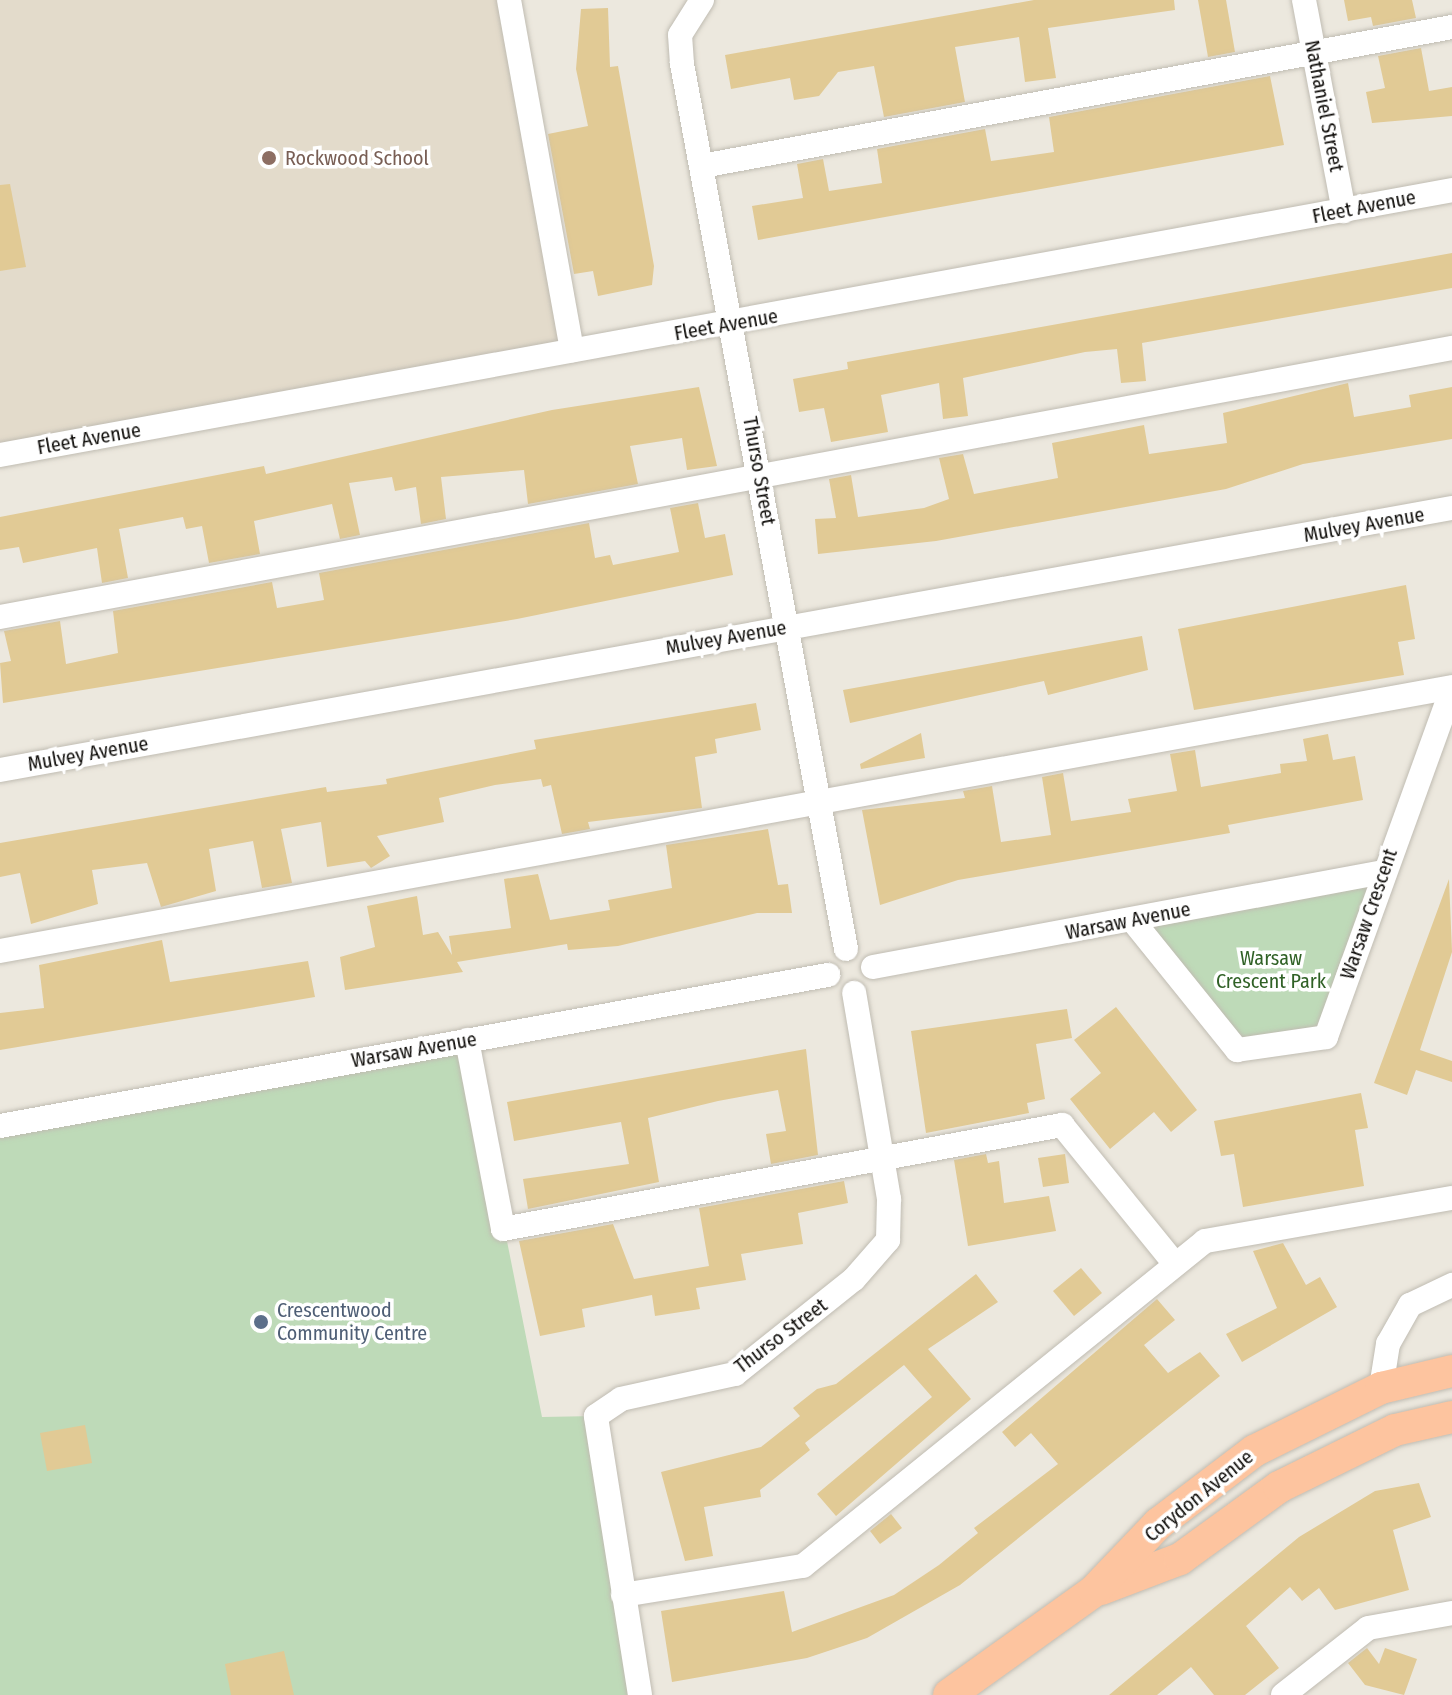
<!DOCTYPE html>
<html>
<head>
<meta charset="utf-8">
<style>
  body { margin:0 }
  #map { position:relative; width:1452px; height:1695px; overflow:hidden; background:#ece8de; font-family:"Fira Sans Condensed",sans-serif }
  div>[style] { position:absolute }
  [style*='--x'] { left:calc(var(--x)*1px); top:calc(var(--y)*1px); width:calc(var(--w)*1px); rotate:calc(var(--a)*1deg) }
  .built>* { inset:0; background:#e3dbcb }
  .green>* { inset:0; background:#bedab8 }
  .building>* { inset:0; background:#e1ca95 }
  .roads { filter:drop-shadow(0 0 2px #c0bcb2) drop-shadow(0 0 2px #c0bcb2) }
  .minor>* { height:24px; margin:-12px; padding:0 12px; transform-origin:12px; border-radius:12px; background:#fff }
  .major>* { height:32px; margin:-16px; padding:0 16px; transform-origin:16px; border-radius:16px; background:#fdc49f }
  .dots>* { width:22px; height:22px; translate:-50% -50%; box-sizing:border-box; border:4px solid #fff; border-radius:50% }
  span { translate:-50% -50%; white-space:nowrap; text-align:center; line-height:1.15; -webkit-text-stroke:7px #fff; paint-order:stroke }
  .street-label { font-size:20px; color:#0f0d0a }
  .education-label { font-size:20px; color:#785e54 }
  .left { translate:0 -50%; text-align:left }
  .park-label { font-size:20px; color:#306126 }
  .service-label { font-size:20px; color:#4e5e75 }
</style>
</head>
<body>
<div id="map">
  <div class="built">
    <div style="clip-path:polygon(0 0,509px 0,572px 350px,0 455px)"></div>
  </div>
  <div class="green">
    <div style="clip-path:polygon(1383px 872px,1326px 1037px,1237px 1050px,1133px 921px)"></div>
    <div style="clip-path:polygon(467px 1040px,542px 1417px,596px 1416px,640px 1695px,0 1695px,0 1126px)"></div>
  </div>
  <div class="building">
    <div style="clip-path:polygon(1034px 0,1174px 0,1175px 10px,1048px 28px,1056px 78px,1025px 82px,1019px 37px,955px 47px,965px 102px,884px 117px,874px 66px,838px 72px,819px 96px,794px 100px,790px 78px,731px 89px,725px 55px)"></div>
    <div style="clip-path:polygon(1198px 0,1226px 0,1235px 52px,1208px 57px)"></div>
    <div style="clip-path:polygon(1344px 0,1412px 0,1416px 18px,1373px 26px,1371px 17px,1348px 21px)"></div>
    <div style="clip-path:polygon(608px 8px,610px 67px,618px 66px,654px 266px,652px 285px,598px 296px,593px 271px,574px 274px,548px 134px,588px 126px,576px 69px,581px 9px)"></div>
    <div style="clip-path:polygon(1421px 48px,1429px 91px,1452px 87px,1452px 116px,1372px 123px,1366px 92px,1385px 88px,1378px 56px)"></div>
    <div style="clip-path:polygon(1270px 76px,1284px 145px,758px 240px,752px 206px,803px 198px,797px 164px,823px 159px,829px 191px,882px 183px,877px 149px,985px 129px,991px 161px,1054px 152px,1049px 117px)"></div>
    <div style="clip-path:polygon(10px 184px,26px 267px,0 271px,0 185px)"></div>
    <div style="clip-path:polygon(1452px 253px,1452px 288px,1142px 343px,1146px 381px,1121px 383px,1117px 349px,1085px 352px,963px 378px,968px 416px,943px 419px,939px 383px,881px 395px,888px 432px,831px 442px,824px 408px,799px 412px,793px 379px,848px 369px,847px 362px)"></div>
    <div style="clip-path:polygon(1348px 383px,1354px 417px,1411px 407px,1409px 395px,1452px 387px,1452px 439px,1303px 464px,1226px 489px,936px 541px,818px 554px,815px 519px,836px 518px,829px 479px,851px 475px,858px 517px,924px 508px,949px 499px,939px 458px,963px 454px,974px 494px,1058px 478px,1052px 443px,1144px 425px,1149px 454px,1227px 443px,1223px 413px)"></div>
    <div style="clip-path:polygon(699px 387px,717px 466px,687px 470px,682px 438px,630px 446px,638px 484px,528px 504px,524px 470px,441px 477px,446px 519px,421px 524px,416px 487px,395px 491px,392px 477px,349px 483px,360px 535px,340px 539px,332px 504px,254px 521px,260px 554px,209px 563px,202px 526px,186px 529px,183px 517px,119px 529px,128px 578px,102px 583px,97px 548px,23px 563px,19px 547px,0 550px,0 517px,264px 466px,266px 474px,552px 410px)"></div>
    <div style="clip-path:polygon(698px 503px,705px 538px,725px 534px,733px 575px,517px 619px,3px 703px,0 663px,11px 661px,4px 631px,60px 621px,66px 664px,118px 653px,113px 611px,272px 582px,277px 608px,324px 600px,319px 573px,589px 523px,595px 558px,610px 555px,613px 565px,679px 552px,670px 508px)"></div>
    <div style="clip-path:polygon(1406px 585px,1415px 639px,1398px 642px,1404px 675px,1194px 710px,1178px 629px)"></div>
    <div style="clip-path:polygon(1142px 636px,1148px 670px,1048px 695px,1044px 681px,850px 723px,843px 690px)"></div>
    <div style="clip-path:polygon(756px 703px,761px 730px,715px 739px,717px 753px,695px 757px,702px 808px,588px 822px,590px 829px,562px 834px,551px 785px,543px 787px,541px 779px,495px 785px,439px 798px,444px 822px,377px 836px,390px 856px,371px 868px,365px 861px,327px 867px,321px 822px,281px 829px,292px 883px,262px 888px,253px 841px,209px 849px,216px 891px,161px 907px,147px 863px,92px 870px,98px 904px,31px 924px,20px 873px,0 877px,0 843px,326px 787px,327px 792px,387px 784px,386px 779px,536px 749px,534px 740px)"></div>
    <div style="clip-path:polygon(921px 733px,925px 758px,861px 769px,860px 764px)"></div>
    <div style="clip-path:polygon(1328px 734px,1333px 760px,1355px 756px,1363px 800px,1228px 825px,1230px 833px,958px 880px,880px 905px,862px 810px,965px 798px,963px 791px,992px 786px,1001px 842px,1051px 835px,1042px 777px,1063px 773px,1071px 821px,1131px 812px,1128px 799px,1177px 791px,1170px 754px,1195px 750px,1201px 787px,1281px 773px,1280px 764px,1307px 761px,1303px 739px)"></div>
    <div style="clip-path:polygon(768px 829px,778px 885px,788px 884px,792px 913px,757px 913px,618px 946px,568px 950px,567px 944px,457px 962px,463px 972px,345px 990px,340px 957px,375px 947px,367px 906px,417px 896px,423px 935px,438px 932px,452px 955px,449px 936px,511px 928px,504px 879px,538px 874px,550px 920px,610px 910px,608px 900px,672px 888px,666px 845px)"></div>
    <div style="clip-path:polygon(1449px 879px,1452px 952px,1420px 1050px,1452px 1061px,1452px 1082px,1416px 1070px,1407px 1095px,1374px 1083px)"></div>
    <div style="clip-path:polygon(162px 940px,170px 982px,308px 961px,315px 997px,0 1050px,0 1013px,44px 1008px,39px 965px)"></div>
    <div style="clip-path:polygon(1116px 1007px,1197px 1110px,1171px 1132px,1154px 1112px,1110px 1149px,1070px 1099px,1101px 1073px,1074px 1040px)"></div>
    <div style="clip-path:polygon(1067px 1009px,1072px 1038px,1036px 1044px,1045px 1099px,1027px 1103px,1029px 1113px,926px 1133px,911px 1031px)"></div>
    <div style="clip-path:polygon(806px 1049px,818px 1155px,771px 1164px,766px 1134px,786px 1131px,778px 1090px,718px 1101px,648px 1118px,659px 1182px,528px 1209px,523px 1179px,629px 1164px,621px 1122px,514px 1141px,507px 1102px)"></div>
    <div style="clip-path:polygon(1361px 1093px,1368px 1128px,1355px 1130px,1364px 1186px,1243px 1207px,1234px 1154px,1221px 1156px,1214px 1121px)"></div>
    <div style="clip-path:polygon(986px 1154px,988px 1163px,999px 1161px,1004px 1203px,1049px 1196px,1056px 1231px,968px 1246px,954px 1160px)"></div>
    <div style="clip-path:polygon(1065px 1154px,1069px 1183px,1043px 1187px,1038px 1158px)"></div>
    <div style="clip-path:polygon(844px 1181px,848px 1203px,798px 1213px,803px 1244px,741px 1254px,746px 1280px,696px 1288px,700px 1309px,655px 1316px,652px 1295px,582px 1309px,585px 1327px,540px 1336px,519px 1241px,613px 1224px,634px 1279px,709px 1266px,699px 1208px)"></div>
    <div style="clip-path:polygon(1283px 1243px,1306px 1285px,1320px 1277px,1337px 1307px,1242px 1362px,1226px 1334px,1277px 1308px,1253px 1251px)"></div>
    <div style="clip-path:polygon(1081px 1268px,1102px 1293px,1074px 1316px,1053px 1291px)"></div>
    <div style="clip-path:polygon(976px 1274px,998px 1302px,928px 1349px,971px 1399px,836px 1516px,817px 1494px,932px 1397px,904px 1365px,805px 1443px,810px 1450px,760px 1490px,761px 1497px,704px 1507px,713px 1556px,685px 1561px,661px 1472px,761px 1447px,800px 1416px,793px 1408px,817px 1389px,836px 1384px)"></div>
    <div style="clip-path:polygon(1157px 1299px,1175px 1320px,1144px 1345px,1168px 1373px,1200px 1352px,1220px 1376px,960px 1585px,867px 1638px,807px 1658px,672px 1682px,661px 1611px,784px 1591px,792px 1632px,894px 1595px,939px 1565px,978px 1533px,974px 1528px,1058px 1464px,1031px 1433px,1015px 1447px,1002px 1432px)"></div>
    <div style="clip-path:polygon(85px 1425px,92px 1463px,47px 1471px,40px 1433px)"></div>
    <div style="clip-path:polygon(1419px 1483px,1431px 1517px,1393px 1530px,1409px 1590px,1335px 1610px,1319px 1588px,1302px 1601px,1290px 1587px,1246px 1626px,1279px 1668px,1245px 1695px,1214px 1695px,1191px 1667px,1157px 1695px,1109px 1695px,1299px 1537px,1375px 1491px)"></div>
    <div style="clip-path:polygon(891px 1514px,902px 1528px,880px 1544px,870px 1531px)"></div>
    <div style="clip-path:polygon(1367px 1648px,1379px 1664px,1385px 1648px,1417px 1659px,1404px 1695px,1365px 1685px,1348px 1663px)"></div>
    <div style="clip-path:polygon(284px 1651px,294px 1695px,231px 1695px,225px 1664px)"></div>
  </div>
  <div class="roads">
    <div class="minor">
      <div style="--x:509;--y:0;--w:356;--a:79.8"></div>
      <div style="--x:702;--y:0;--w:41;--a:122.2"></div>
      <div style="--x:680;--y:35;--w:29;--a:86"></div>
      <div style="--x:682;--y:64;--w:900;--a:79.5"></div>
      <div style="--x:1304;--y:0;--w:215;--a:79.3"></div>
      <div style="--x:702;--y:166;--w:763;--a:-10.5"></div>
      <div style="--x:0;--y:455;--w:1476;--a:-10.34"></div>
      <div style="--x:0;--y:617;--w:1477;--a:-10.5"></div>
      <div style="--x:0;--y:770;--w:1475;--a:-10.23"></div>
      <div style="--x:1133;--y:921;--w:166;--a:51.1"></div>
      <div style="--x:1237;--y:1050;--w:90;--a:-8.3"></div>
      <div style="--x:1326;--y:1037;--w:371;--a:-70.1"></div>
      <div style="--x:0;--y:951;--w:1476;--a:-10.3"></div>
      <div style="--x:873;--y:967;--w:519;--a:-10.55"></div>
      <div style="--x:467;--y:1040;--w:192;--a:79.2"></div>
      <div style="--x:503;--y:1229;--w:569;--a:-10.54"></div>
      <div style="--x:1062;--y:1125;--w:179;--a:50.9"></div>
      <div style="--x:0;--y:1126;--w:842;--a:-10.34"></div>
      <div style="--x:1381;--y:1388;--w:45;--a:-81"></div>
      <div style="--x:1388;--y:1344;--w:45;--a:-60.6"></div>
      <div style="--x:1410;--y:1305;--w:47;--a:-25.5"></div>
      <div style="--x:623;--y:1595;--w:182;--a:-9.2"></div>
      <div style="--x:803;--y:1566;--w:517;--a:-38.95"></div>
      <div style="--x:1205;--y:1241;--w:251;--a:-9.9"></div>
      <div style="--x:640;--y:1695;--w:282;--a:-99"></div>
      <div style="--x:596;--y:1416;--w:30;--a:-34"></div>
      <div style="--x:621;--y:1399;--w:117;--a:-12.4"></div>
      <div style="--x:735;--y:1374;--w:152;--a:-38.6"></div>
      <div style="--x:854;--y:1279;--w:52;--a:-48.9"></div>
      <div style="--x:888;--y:1240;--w:41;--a:-88.6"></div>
      <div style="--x:889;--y:1199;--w:209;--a:-99.6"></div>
      <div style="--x:1283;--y:1695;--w:108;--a:-38.2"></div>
      <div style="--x:1368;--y:1628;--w:85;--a:-10.1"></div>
    </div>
    <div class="major">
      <div style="--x:1101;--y:1589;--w:85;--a:-20.8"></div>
      <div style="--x:1180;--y:1559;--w:122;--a:-36"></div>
      <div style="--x:1279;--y:1487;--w:129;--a:-26.2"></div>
      <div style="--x:1395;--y:1430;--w:58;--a:-12.8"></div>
      <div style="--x:949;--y:1695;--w:178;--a:-35.6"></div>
      <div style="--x:1094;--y:1591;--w:93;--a:-46.3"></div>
      <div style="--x:1158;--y:1524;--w:121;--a:-37.2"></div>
      <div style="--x:1254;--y:1451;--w:142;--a:-26.4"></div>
      <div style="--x:1381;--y:1388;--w:73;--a:-13.5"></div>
    </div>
  </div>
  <div class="dots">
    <div style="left:269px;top:158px;background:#8d6e63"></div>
    <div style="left:261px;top:1322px;background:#5c6f8a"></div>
  </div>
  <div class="street-label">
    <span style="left:1324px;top:106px;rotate:79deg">Nathaniel Street</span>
    <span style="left:1364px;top:207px;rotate:-11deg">Fleet Avenue</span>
    <span style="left:726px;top:325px;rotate:-10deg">Fleet Avenue</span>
    <span style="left:89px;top:439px;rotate:-10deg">Fleet Avenue</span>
    <span style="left:759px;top:471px;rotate:80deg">Thurso Street</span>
    <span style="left:1364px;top:525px;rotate:-10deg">Mulvey Avenue</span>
    <span style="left:726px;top:638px;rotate:-10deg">Mulvey Avenue</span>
    <span style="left:88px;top:754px;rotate:-10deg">Mulvey Avenue</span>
    <span style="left:1369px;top:914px;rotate:-71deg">Warsaw Crescent</span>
    <span style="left:1128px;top:921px;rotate:-11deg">Warsaw Avenue</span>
    <span style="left:414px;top:1050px;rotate:-10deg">Warsaw Avenue</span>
    <span style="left:781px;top:1336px;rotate:-37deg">Thurso Street</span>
    <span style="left:1199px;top:1496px;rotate:-39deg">Corydon Avenue</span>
  </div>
  <div class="education-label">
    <span class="left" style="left:285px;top:158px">Rockwood School</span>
  </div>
  <div class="park-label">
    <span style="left:1271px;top:970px">Warsaw<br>Crescent Park</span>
  </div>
  <div class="service-label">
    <span class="left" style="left:277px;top:1322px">Crescentwood<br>Community Centre</span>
  </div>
</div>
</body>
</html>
